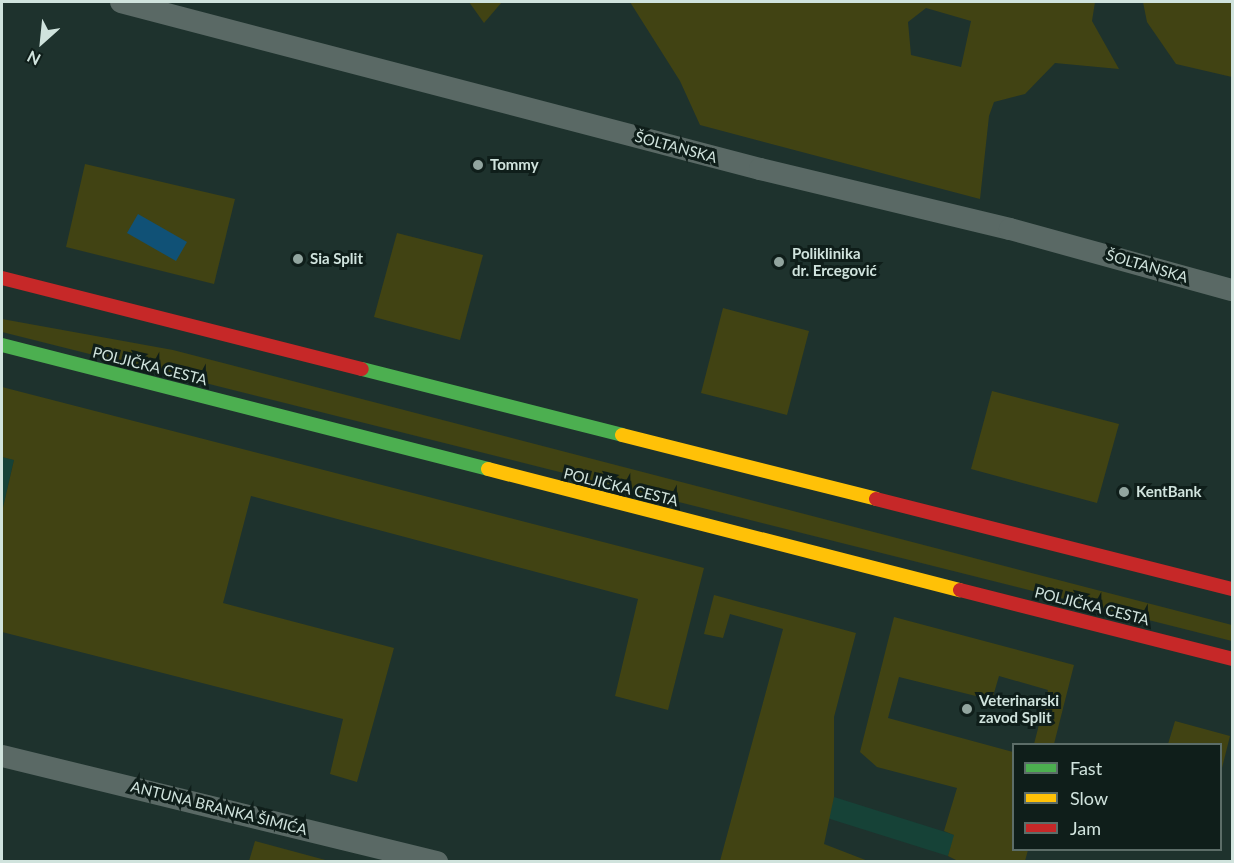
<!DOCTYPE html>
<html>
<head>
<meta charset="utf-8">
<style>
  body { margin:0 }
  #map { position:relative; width:1234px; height:863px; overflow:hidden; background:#1e322d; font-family:Lato,sans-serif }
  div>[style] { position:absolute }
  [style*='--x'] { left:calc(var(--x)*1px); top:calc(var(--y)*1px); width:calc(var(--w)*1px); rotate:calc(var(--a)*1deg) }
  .built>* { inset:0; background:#164237 }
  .green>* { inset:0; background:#414313 }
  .water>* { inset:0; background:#105176 }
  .street>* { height:22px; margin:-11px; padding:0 11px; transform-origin:11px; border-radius:11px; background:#5a6965 }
  .fast>* { height:14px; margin:-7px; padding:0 7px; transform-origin:7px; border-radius:7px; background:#4caf50 }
  .slow>* { height:14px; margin:-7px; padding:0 7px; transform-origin:7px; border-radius:7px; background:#ffc107 }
  .jam>* { height:14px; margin:-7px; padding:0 7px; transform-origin:7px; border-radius:7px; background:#c62828 }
  .dots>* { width:16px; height:16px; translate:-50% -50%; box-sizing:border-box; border:3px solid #0f1e1a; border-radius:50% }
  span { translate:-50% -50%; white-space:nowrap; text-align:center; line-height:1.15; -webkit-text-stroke:6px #0f1e1a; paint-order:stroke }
  .street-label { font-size:15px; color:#d0e3dd }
  .poi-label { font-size:15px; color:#d0e3dd; font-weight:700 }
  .left { translate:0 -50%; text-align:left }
  .frame { position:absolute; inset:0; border:3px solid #d0e3dd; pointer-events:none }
  .legend { position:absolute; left:1012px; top:743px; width:210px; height:108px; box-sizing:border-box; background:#0f1e1a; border:2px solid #5c6d68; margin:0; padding:8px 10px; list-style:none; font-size:18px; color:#d0e3dd }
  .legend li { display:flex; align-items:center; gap:12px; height:30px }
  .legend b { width:30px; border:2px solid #5c6d68 }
  .north { position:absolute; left:12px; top:12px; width:60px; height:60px; -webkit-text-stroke:4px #0f1e1a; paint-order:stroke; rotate:207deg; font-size:16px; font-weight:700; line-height:24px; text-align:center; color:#d0e3dd }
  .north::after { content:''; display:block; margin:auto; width:21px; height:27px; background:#d0e3dd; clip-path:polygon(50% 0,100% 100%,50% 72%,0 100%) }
</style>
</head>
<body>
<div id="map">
  <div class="built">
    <div style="clip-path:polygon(2px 457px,14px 460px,2px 512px)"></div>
    <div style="clip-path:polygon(834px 797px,955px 835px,948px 856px,827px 818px)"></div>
  </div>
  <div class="green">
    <div style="clip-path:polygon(469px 2px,502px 2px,484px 23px)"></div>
    <div style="clip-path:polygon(evenodd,630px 2px,1095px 2px,1092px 21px,1119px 69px,1055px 63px,1025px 94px,994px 102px,989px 116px,980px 199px,700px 125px,680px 81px,630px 2px,926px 8px,971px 21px,961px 67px,911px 55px,908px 22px,926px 8px)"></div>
    <div style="clip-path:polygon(1143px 2px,1232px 2px,1232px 77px,1176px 64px,1147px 22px)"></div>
    <div style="clip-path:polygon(85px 164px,235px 199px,214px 284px,66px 247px)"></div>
    <div style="clip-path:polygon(397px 233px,483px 255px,460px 340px,374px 317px)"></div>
    <div style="clip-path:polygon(723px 308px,809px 331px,787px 415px,701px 393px)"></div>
    <div style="clip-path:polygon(2px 319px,173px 350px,1232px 625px,1232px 641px,2px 332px)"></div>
    <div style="clip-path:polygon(2px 387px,704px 568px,668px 710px,615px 696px,638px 599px,251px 496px,223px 603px,394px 648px,357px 782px,330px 774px,343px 719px,2px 632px,2px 512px,14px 460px,2px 457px)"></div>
    <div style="clip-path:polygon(992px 391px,1119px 424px,1097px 503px,971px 469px)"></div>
    <div style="clip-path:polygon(714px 595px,856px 633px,834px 717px,834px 797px,824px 844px,868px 861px,720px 861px,783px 629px,730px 614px,723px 638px,704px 634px)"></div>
    <div style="clip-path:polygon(894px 617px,1074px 665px,1054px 744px,1034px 744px,1048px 690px,999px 676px,992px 700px,899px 677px,888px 718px,1013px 752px,1014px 850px,1028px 850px,1025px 861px,958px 861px,948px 856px,954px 835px,944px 831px,957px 788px,877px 767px,860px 752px)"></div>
    <div style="clip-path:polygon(1175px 721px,1230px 736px,1221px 772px,1220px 744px,1168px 744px)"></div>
    <div style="clip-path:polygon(255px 841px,329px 861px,249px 861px)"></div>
  </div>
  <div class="water">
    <div style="clip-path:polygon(138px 214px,187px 242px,176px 261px,127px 233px)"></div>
  </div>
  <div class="street">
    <div style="--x:121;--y:2;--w:660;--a:14.65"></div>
    <div style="--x:760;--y:169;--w:257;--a:13.5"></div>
    <div style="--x:1010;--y:229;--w:230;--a:15.4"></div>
    <div style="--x:2;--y:756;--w:448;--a:13.7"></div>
  </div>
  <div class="fast">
    <div style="--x:2;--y:345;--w:502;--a:14.31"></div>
    <div style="--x:362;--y:369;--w:268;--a:14.2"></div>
  </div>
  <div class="slow">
    <div style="--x:622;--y:435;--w:262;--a:14.1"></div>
    <div style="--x:488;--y:469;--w:487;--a:14.4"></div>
  </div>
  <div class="jam">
    <div style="--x:2;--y:278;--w:371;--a:14.2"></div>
    <div style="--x:876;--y:499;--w:367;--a:14.2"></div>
    <div style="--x:960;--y:590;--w:281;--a:14.2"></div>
  </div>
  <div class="dots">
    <div style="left:478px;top:165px;background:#92a59f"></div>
    <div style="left:298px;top:259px;background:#92a59f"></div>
    <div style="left:779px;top:262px;background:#92a59f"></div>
    <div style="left:1124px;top:492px;background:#92a59f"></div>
    <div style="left:967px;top:709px;background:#92a59f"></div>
  </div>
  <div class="street-label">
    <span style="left:676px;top:147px;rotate:15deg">ŠOLTANSKA</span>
    <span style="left:1147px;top:266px;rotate:16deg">ŠOLTANSKA</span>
    <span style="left:150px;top:366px;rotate:14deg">POLJIČKA CESTA</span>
    <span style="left:621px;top:487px;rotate:14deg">POLJIČKA CESTA</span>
    <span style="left:1092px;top:606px;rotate:14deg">POLJIČKA CESTA</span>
    <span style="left:219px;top:808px;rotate:14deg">ANTUNA BRANKA ŠIMIĆA</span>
  </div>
  <div class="poi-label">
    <span class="left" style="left:490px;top:165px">Tommy</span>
    <span class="left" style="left:792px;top:262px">Poliklinika<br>dr. Ercegović</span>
    <span class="left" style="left:310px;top:259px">Sia Split</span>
    <span class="left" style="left:1136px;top:492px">KentBank</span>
    <span class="left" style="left:979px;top:709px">Veterinarski<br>zavod Split</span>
  </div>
  <div class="frame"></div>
  <ul class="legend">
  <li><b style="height:8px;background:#4caf50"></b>Fast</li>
  <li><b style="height:8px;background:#ffc107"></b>Slow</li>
  <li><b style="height:8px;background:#c62828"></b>Jam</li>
  </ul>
  <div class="north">N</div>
</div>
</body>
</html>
